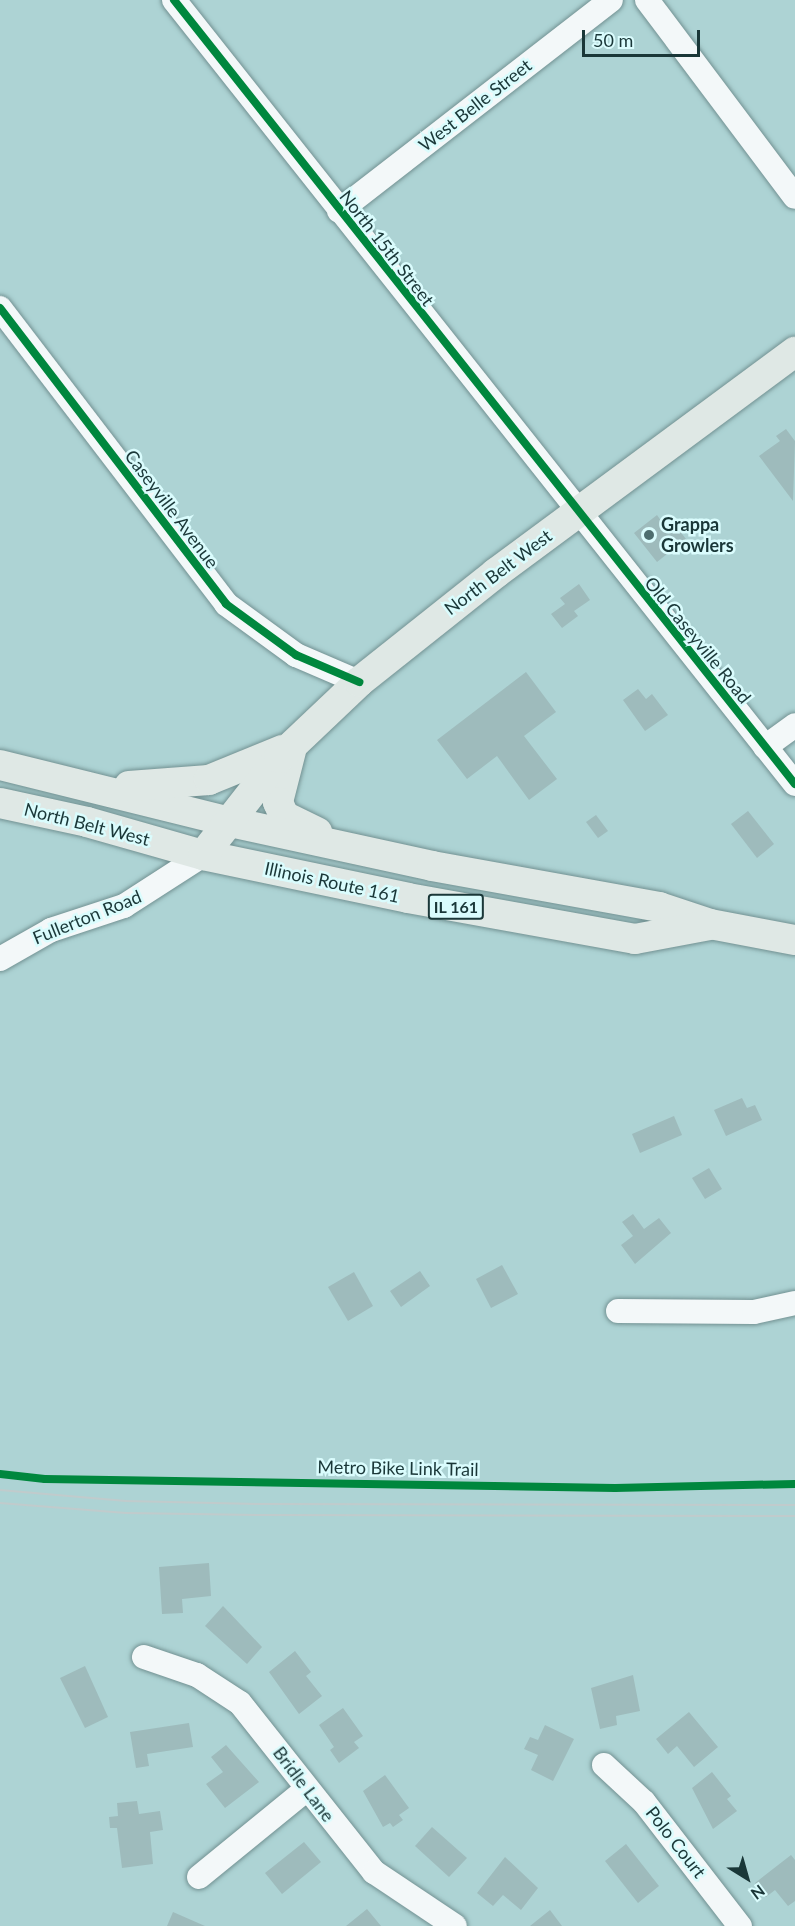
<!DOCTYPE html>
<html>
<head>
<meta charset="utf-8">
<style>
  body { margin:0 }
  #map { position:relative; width:795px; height:1926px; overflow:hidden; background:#add3d4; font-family:Lato,sans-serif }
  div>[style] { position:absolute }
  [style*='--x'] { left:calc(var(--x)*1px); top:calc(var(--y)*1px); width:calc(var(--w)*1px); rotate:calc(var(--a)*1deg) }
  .building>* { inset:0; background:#9ebbbc }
  .roads { filter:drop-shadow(0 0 2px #729192) drop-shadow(0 0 2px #729192) }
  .minor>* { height:24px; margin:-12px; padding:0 12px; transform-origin:12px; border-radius:12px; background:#f3f8f9 }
  .major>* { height:30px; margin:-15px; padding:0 15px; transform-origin:15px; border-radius:15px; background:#dfe8e5 }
  .tram>* { height:1.5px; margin:-0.75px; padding:0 0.75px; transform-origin:0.75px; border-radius:0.75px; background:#c0cbcc }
  .cycleway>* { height:8px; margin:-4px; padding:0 4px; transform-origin:4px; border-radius:4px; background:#00873e }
  .dots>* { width:16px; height:16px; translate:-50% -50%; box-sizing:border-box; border:3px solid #dafcfd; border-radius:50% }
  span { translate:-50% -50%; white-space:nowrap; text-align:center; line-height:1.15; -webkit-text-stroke:5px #dafcfd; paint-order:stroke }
  .shield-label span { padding:2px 4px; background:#dafcfd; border:2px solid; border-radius:4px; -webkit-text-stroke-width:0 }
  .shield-label { font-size:16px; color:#1a3738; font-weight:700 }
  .street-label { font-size:18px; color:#1a3738 }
  .poi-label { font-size:18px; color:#1a3738; font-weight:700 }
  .left { translate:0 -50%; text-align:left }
  .north { position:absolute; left:717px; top:1848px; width:60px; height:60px; -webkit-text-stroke:4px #dafcfd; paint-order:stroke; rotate:143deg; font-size:16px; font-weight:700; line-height:24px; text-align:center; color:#1a3738 }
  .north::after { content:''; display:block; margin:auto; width:21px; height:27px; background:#1a3738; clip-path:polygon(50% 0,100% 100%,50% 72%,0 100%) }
  .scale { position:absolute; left:582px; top:30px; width:118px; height:27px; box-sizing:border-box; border:3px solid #1a3738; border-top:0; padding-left:8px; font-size:18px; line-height:21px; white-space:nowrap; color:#1a3738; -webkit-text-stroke:4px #dafcfd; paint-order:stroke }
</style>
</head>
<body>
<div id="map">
  <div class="building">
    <div style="clip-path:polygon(786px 429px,795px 441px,793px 501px,759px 456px,780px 441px,776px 436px)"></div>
    <div style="clip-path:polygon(657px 515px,664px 525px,671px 520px,686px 539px,657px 562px,634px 533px)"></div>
    <div style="clip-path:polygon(579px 584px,590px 600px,574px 611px,578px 616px,562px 628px,551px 614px,565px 604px,560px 598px)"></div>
    <div style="clip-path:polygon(526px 672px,556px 712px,524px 736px,557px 779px,529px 800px,497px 756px,467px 779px,437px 740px)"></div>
    <div style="clip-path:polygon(638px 689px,646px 699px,652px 694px,668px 715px,645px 731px,623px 700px)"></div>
    <div style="clip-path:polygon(748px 811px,774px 844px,757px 858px,731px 824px)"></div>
    <div style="clip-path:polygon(596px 815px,608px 831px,598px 838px,586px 822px)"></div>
    <div style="clip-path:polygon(742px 1098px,747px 1108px,755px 1105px,762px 1120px,726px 1136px,714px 1110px)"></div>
    <div style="clip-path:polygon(674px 1116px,682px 1135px,640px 1153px,632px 1134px)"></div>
    <div style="clip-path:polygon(709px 1168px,722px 1189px,705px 1199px,692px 1178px)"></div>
    <div style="clip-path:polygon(633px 1214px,644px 1229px,659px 1218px,671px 1233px,635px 1264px,621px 1245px,633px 1236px,622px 1222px)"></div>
    <div style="clip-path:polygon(502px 1265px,518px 1294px,491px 1308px,476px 1279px)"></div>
    <div style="clip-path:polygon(420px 1271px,430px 1286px,401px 1307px,390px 1291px)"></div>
    <div style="clip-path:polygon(354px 1272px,373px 1306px,348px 1321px,328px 1287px)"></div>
    <div style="clip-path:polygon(209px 1563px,211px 1596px,182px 1599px,183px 1613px,162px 1614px,159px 1567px)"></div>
    <div style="clip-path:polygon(223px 1606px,262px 1647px,247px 1664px,205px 1626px)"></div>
    <div style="clip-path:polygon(295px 1651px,311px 1672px,306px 1676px,322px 1696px,299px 1714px,269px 1672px)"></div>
    <div style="clip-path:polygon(85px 1666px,108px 1717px,85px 1728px,60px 1678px)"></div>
    <div style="clip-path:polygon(633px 1675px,640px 1711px,616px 1716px,617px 1725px,600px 1729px,591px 1688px)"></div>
    <div style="clip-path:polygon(343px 1708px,363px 1736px,354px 1742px,359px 1748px,339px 1763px,330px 1750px,334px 1747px,319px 1725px)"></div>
    <div style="clip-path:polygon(689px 1712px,718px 1747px,694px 1767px,677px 1746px,668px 1754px,656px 1739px)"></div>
    <div style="clip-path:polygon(189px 1723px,193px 1747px,147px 1754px,149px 1766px,136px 1768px,130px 1732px)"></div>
    <div style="clip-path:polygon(545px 1725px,574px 1739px,553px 1781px,531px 1770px,538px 1755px,524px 1749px,530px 1737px,538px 1740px)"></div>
    <div style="clip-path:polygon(226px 1745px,259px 1782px,225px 1808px,206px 1784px,223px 1772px,211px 1757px)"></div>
    <div style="clip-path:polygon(712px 1772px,731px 1796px,727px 1799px,737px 1811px,713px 1829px,692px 1788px)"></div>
    <div style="clip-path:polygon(385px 1775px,409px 1808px,399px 1815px,403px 1820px,393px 1827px,390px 1823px,383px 1827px,363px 1791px)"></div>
    <div style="clip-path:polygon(137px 1801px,139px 1814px,160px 1811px,163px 1830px,150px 1832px,153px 1864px,122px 1868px,117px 1828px,110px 1828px,109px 1817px,118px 1816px,117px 1803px)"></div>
    <div style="clip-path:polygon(432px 1827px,467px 1858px,449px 1877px,415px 1846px)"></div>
    <div style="clip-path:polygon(304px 1842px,321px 1862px,282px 1894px,265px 1873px)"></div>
    <div style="clip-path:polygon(626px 1844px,659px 1886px,638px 1903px,605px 1861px)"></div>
    <div style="clip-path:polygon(791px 1855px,795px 1860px,795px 1901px,788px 1906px,775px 1890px,766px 1897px,755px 1883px)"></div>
    <div style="clip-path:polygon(505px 1857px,538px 1888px,521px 1910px,503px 1895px,493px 1906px,477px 1893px)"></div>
    <div style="clip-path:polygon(367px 1909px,381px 1926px,346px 1926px)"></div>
    <div style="clip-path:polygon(550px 1910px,562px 1926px,530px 1926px)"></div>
    <div style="clip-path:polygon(173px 1912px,205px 1926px,167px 1926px)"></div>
  </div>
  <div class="roads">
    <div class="minor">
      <div style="--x:174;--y:0;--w:1000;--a:51.62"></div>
      <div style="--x:647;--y:0;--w:246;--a:53.1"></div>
      <div style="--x:339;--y:211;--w:344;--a:-37.8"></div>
      <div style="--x:0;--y:308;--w:372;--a:52.6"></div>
      <div style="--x:226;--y:604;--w:87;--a:36.1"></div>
      <div style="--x:296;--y:655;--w:69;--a:23.2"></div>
      <div style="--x:765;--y:747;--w:37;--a:-36"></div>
      <div style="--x:0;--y:959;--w:59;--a:-29.6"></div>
      <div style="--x:51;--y:930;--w:77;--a:-18.2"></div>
      <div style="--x:124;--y:906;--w:94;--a:-32.8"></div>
      <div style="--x:618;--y:1311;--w:136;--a:0.4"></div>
      <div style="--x:754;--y:1312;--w:42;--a:-12.4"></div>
      <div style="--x:144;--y:1657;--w:56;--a:18.8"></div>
      <div style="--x:197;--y:1675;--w:51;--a:33.1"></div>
      <div style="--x:240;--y:1703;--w:216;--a:51.6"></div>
      <div style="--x:374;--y:1872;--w:97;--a:33.7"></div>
      <div style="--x:604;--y:1765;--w:54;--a:42.8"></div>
      <div style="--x:644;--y:1802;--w:157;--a:52.3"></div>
      <div style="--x:199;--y:1877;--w:139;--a:-39.2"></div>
    </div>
    <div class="major">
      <div style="--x:291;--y:751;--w:53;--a:104.3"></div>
      <div style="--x:278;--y:802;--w:15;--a:67"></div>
      <div style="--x:284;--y:816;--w:37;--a:26"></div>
      <div style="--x:0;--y:765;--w:233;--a:13.9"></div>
      <div style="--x:226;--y:821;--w:211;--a:12.3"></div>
      <div style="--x:432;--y:866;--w:231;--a:10.2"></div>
      <div style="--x:659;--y:907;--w:54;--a:18.4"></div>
      <div style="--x:710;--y:924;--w:86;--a:10.7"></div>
      <div style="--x:129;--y:786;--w:80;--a:-4.3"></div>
      <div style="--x:209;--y:780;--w:79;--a:-22.3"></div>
      <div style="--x:0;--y:803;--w:89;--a:12.3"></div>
      <div style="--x:87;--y:822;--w:121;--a:15.9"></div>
      <div style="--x:203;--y:855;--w:209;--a:11.8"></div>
      <div style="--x:408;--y:898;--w:231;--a:10.2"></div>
      <div style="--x:635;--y:939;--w:76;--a:-10.6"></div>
      <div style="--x:203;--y:855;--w:123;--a:-51.9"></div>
      <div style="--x:279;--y:758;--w:110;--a:-43.5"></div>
      <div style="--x:359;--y:682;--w:175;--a:-38.5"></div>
      <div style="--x:496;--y:573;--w:372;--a:-36.5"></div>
    </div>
  </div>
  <div class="tram">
    <div style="--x:0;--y:1490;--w:126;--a:5"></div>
    <div style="--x:126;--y:1501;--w:132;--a:1.3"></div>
    <div style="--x:258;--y:1504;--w:537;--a:0.11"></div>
    <div style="--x:0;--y:1503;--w:126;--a:4.5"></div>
    <div style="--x:126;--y:1513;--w:131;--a:0.9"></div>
    <div style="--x:257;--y:1515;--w:538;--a:0.11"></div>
  </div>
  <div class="cycleway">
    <div style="--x:174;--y:0;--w:1000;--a:51.62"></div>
    <div style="--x:0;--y:308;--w:372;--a:52.6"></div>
    <div style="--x:226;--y:604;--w:87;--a:36.1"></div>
    <div style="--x:296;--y:655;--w:69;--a:23.2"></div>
    <div style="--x:0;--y:1474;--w:45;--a:6.3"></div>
    <div style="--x:45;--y:1479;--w:570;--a:0.9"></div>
    <div style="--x:615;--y:1488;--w:180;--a:-1.3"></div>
  </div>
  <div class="dots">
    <div style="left:649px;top:535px;background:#4d6e6f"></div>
  </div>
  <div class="shield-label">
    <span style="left:456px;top:907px">IL 161</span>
  </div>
  <div class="street-label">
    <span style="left:475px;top:105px;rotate:-38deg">West Belle Street</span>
    <span style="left:387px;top:248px;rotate:52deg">North 15th Street</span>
    <span style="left:172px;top:509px;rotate:53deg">Caseyville Avenue</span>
    <span style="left:498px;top:572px;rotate:-37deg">North Belt West</span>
    <span style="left:698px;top:640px;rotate:51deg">Old Caseyville Road</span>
    <span style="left:87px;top:824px;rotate:14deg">North Belt West</span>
    <span style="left:332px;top:882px;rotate:12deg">Illinois Route 161</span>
    <span style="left:87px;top:917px;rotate:-22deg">Fullerton Road</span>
    <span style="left:398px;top:1468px;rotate:1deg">Metro Bike Link Trail</span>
    <span style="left:304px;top:1784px;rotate:53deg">Bridle Lane</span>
    <span style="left:676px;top:1842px;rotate:52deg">Polo Court</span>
  </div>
  <div class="poi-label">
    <span class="left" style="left:661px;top:535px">Grappa<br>Growlers</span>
  </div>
  <div class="north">N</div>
  <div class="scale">50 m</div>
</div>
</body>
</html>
